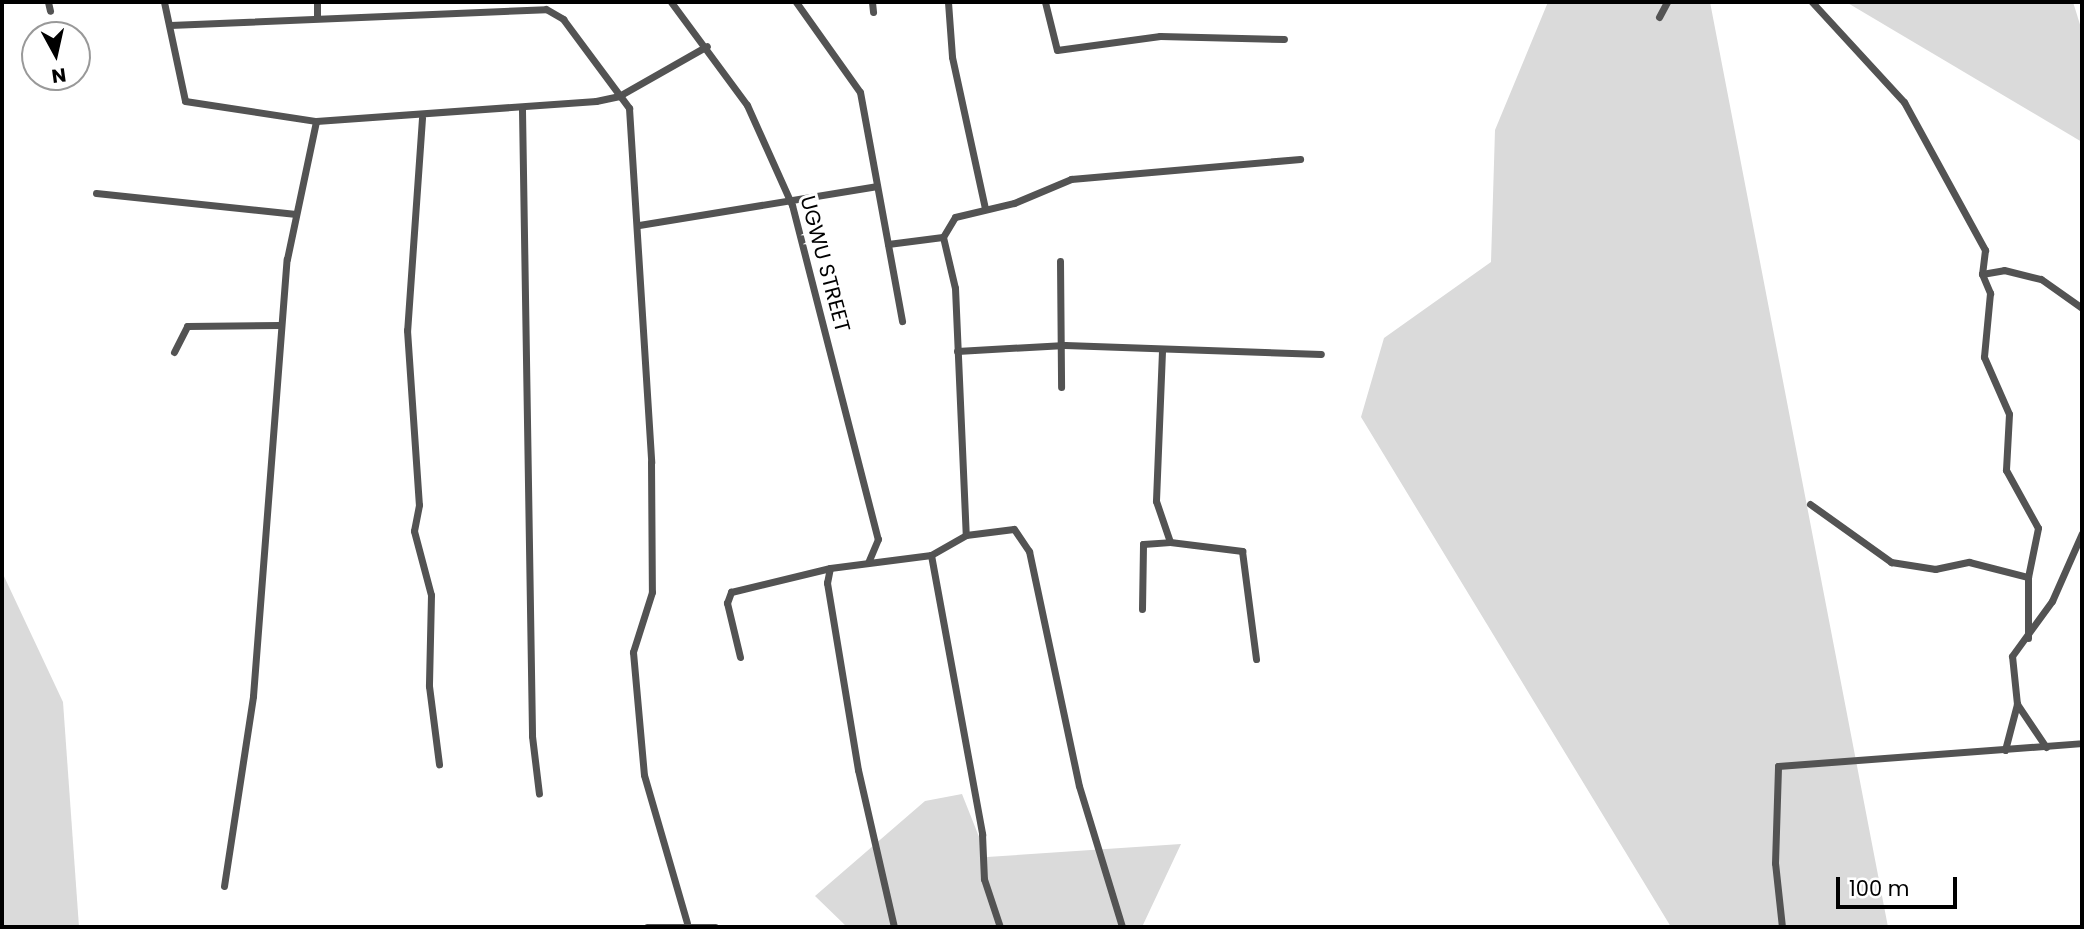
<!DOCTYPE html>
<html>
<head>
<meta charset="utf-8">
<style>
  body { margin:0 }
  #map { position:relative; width:2084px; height:929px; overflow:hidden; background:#fff; font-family:Poppins,sans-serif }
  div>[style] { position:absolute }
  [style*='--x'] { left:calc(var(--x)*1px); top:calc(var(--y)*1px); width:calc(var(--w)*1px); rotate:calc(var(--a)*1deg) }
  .green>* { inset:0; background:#dadada }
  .street>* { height:7px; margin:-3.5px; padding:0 3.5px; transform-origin:3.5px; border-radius:3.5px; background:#535353 }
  span { translate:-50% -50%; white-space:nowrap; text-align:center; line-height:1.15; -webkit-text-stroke:6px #fff; paint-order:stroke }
  .street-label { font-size:21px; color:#000 }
  .frame { position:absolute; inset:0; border:4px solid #000; pointer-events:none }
  .north { position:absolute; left:21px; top:21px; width:70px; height:70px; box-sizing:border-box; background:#fff; border:2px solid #999; border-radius:50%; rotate:172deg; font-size:19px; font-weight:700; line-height:28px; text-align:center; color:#000 }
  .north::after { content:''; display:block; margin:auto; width:24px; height:32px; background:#000; clip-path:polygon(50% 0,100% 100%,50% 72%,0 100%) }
  .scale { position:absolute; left:1836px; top:877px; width:121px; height:32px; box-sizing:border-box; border:4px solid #000; border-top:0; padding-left:9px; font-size:21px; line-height:24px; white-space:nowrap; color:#000; -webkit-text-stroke:5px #fff; paint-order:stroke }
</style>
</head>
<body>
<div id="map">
  <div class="green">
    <div style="clip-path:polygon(1548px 2px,1710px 2px,1888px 927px,1671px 927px,1361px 417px,1384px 338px,1491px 262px,1495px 130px)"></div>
    <div style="clip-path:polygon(1846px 2px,2073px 2px,2082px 31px,2082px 142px)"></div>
    <div style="clip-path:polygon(2px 572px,63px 702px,79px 927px,2px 927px)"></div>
    <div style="clip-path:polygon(962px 794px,987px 857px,1181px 844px,1142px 927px,847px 927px,815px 896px,925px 801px)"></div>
  </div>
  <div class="street">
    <div style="--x:48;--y:2;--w:9;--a:77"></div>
    <div style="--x:164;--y:2;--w:101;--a:78"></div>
    <div style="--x:185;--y:101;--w:133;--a:8.7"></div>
    <div style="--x:316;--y:121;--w:281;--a:-4.1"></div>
    <div style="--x:596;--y:101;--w:24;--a:-12"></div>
    <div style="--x:619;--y:96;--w:101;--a:-29.6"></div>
    <div style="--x:671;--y:2;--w:128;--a:53.6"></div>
    <div style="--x:747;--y:105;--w:110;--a:65.8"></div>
    <div style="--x:792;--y:205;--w:345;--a:75.6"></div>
    <div style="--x:878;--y:539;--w:25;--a:113"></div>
    <div style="--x:796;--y:2;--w:110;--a:54.6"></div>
    <div style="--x:860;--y:92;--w:233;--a:79.6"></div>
    <div style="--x:872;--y:2;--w:10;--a:84"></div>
    <div style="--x:948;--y:2;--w:55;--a:85.8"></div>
    <div style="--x:952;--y:57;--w:155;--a:77.7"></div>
    <div style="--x:1045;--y:2;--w:49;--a:76"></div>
    <div style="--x:1057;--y:50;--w:104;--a:-7.7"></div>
    <div style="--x:1160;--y:36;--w:124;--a:1.4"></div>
    <div style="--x:1812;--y:2;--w:136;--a:47.4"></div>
    <div style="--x:1904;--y:102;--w:169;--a:61.3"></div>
    <div style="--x:1985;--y:250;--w:24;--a:97"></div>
    <div style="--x:1982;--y:274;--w:22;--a:-10"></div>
    <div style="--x:2004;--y:270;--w:38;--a:14"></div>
    <div style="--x:2041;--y:279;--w:50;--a:35.3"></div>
    <div style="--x:1659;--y:17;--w:17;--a:-62"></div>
    <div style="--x:317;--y:18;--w:16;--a:-90"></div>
    <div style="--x:170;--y:25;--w:376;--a:-2.4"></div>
    <div style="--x:546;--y:9;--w:20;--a:30"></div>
    <div style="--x:563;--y:19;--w:111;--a:53.4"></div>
    <div style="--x:629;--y:108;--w:355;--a:86.4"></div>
    <div style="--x:651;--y:462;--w:130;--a:89.6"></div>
    <div style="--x:652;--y:592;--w:63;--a:107.6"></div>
    <div style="--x:633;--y:652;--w:123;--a:84.9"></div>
    <div style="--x:644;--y:775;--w:154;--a:73.8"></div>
    <div style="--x:522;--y:110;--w:626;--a:89.08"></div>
    <div style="--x:532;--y:736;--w:58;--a:83.1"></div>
    <div style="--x:422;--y:118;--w:213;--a:94"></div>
    <div style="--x:407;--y:330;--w:175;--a:86.1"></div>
    <div style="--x:419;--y:505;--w:26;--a:101"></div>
    <div style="--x:414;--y:531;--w:66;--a:75.1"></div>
    <div style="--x:431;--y:595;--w:91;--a:91.3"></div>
    <div style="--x:429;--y:686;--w:79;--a:82.7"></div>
    <div style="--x:96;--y:193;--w:201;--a:6"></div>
    <div style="--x:639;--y:225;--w:240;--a:-9.3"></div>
    <div style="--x:943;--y:237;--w:52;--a:76.8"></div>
    <div style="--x:955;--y:288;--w:247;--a:87.5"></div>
    <div style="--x:888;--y:244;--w:55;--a:-7.3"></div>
    <div style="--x:943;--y:237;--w:23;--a:-59"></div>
    <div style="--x:955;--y:217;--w:61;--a:-13.3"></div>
    <div style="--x:1014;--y:203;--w:62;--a:-22.8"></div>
    <div style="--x:1071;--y:179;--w:230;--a:-5"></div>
    <div style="--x:1060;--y:261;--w:126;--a:89.5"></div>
    <div style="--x:1982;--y:274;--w:21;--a:67"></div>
    <div style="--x:1990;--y:293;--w:64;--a:95.4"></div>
    <div style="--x:1984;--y:357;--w:62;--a:66.3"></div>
    <div style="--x:2009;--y:414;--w:56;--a:93.1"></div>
    <div style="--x:2006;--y:470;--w:66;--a:61.1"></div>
    <div style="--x:2038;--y:528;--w:50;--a:101.5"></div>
    <div style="--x:2028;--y:577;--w:61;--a:90"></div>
    <div style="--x:957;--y:351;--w:108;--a:-3.2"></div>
    <div style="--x:1065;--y:345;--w:256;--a:2"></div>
    <div style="--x:1162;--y:351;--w:150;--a:92.3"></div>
    <div style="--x:1156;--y:501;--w:43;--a:71.1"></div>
    <div style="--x:1170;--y:542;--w:73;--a:7.1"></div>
    <div style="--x:1242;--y:551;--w:109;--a:82.6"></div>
    <div style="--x:174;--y:352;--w:29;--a:-63"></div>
    <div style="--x:187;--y:326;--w:93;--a:-0.6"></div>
    <div style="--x:1810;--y:504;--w:100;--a:35.6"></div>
    <div style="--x:1891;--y:562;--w:45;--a:9"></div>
    <div style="--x:1935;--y:569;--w:35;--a:-12"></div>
    <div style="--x:1969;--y:562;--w:61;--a:14.3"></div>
    <div style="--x:931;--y:555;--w:284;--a:79.6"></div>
    <div style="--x:982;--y:834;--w:45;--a:87.5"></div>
    <div style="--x:984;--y:879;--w:51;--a:71.6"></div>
    <div style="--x:1142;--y:609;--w:65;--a:-89.1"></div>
    <div style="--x:1143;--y:544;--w:27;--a:-4"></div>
    <div style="--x:740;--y:657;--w:56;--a:-103.5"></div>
    <div style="--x:727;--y:603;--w:12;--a:-70"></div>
    <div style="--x:731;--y:592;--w:102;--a:-13.6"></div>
    <div style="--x:2017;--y:704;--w:52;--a:56"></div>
    <div style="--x:2005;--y:750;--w:48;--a:-75.4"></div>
    <div style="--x:2017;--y:704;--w:48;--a:-95.9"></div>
    <div style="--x:2012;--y:656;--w:68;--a:-54"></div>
    <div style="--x:2052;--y:601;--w:74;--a:-66.2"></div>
    <div style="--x:224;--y:886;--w:192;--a:-81.3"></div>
    <div style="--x:253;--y:696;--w:438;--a:-85.6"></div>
    <div style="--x:287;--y:259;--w:141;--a:-78.1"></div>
    <div style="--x:647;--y:927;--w:68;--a:0"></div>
    <div style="--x:894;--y:927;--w:161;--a:-102.9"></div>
    <div style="--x:858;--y:770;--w:190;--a:-99.4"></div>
    <div style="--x:827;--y:583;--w:15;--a:-79"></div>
    <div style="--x:830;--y:568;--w:102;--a:-7.3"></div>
    <div style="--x:931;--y:555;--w:40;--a:-29.7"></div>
    <div style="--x:966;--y:535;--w:48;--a:-7.1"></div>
    <div style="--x:1014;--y:529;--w:27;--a:56"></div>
    <div style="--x:1029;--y:551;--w:240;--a:78"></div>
    <div style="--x:1079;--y:786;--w:147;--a:73"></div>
    <div style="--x:1782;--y:927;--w:64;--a:-96.2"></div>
    <div style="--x:1775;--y:863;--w:97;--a:-88.2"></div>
    <div style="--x:1778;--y:766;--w:305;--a:-4.3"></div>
  </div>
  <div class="street-label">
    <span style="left:825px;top:264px;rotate:75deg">UGWU STREET</span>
  </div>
  <div class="frame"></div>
  <div class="north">N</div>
  <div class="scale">100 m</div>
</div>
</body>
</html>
